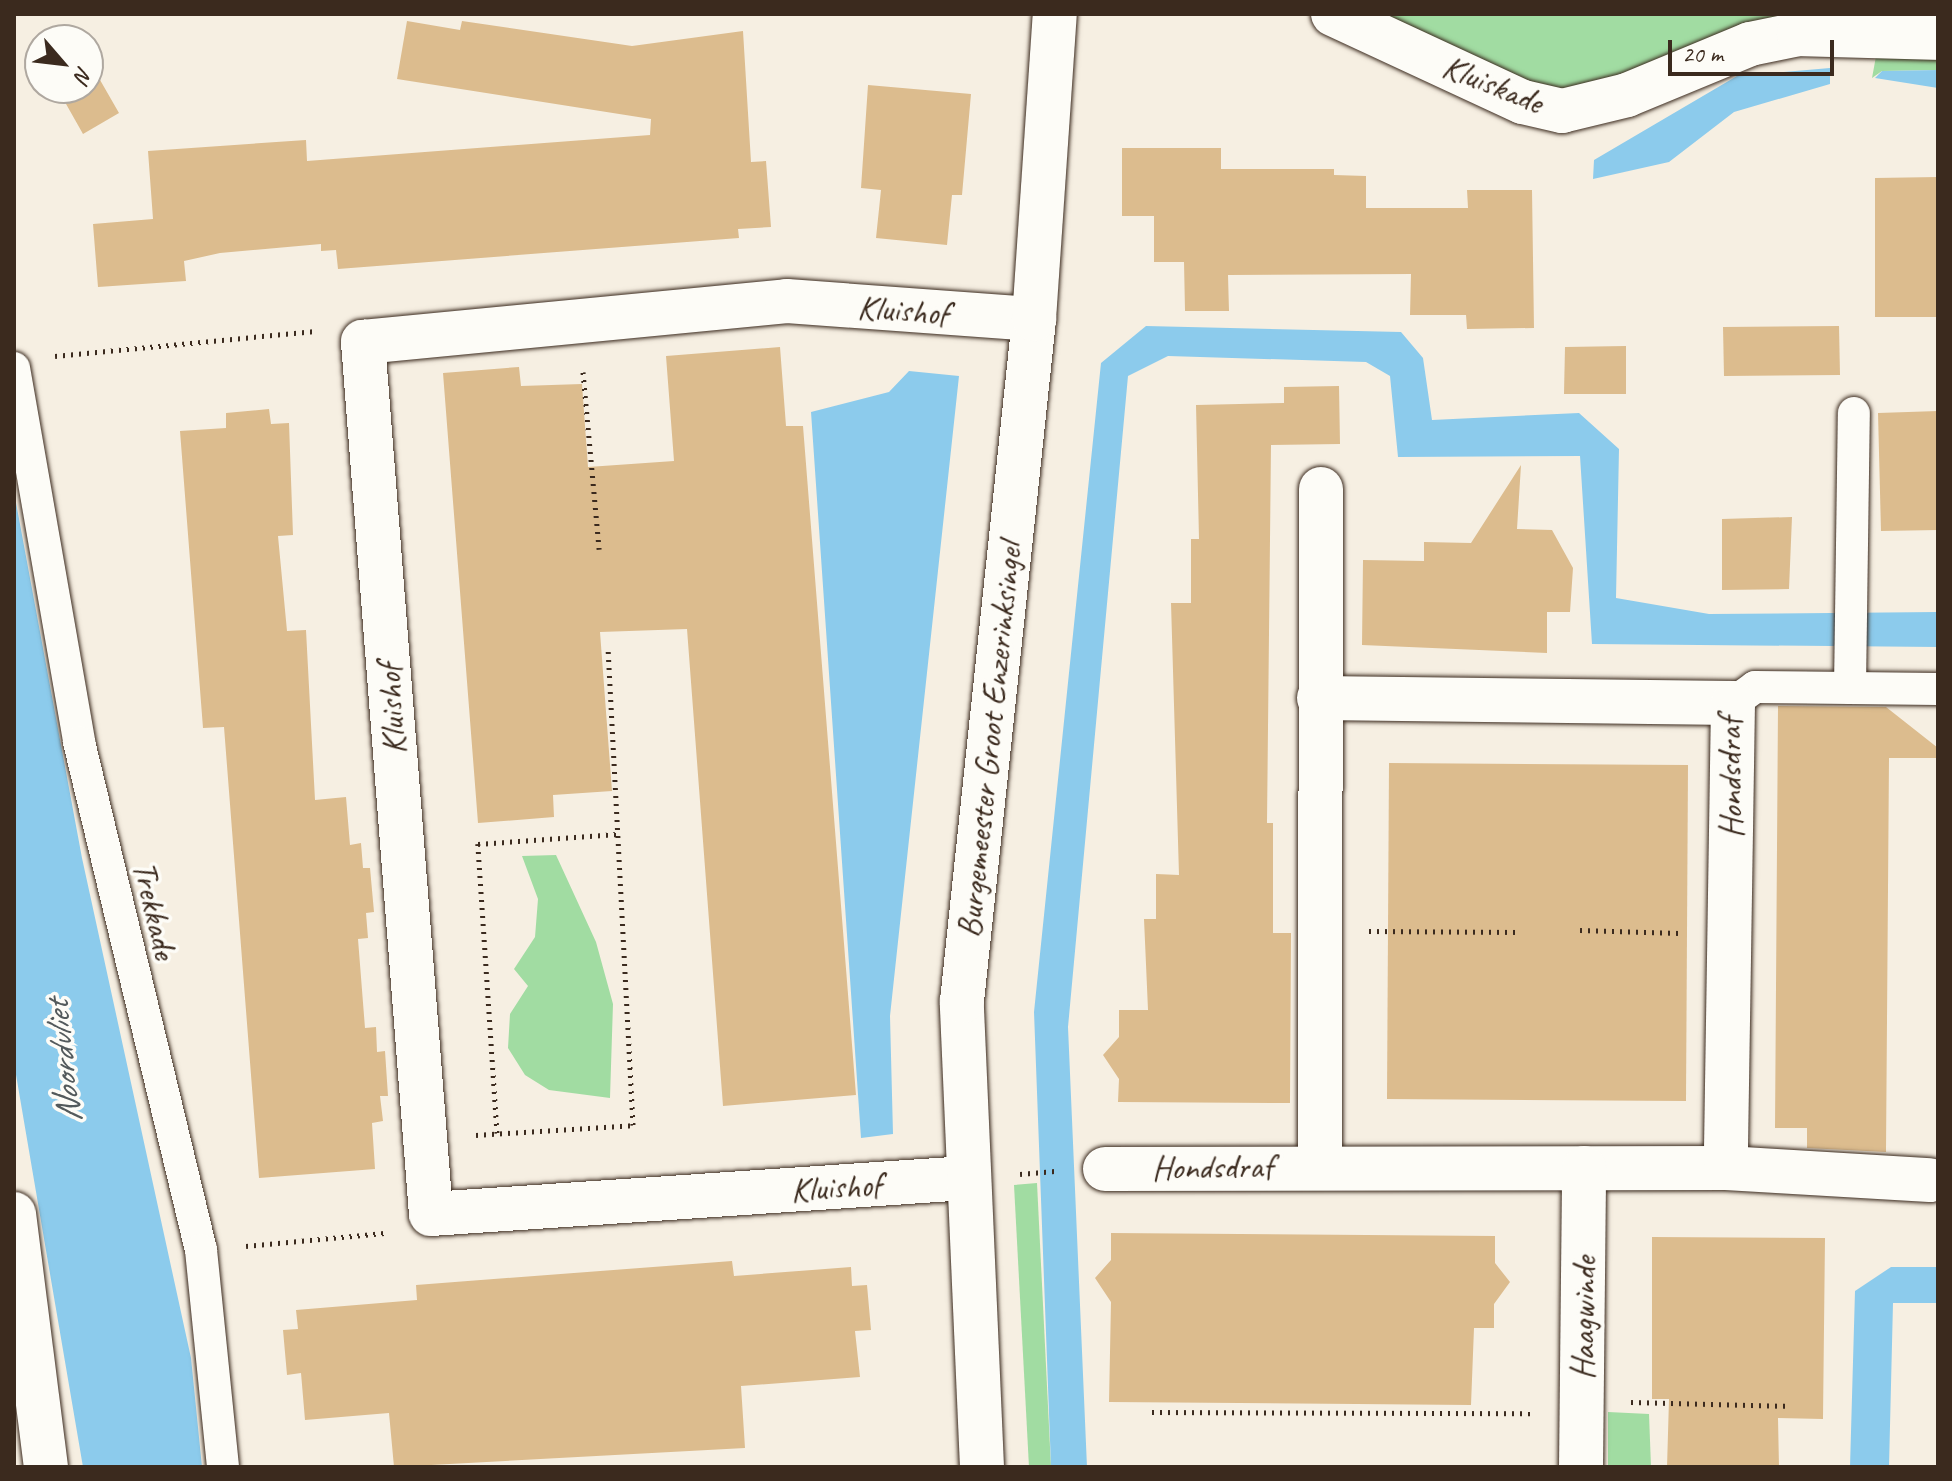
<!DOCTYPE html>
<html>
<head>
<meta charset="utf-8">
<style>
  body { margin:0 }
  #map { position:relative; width:1952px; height:1481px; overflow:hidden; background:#f6efe2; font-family:Caveat,sans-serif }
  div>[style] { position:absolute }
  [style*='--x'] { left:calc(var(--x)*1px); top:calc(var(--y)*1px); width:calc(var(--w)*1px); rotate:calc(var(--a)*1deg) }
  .green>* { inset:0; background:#a1dca2 }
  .water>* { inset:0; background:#8ccbec }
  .building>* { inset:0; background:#dcbc8e }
  .path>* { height:5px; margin-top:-2.5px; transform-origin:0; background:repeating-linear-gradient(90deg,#3b2a1e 0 2px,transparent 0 8px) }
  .roads { filter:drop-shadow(0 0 2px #3b2a1e) drop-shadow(0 0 2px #3b2a1e) }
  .lane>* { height:32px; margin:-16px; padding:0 16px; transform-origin:16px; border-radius:16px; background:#fdfcf7 }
  .street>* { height:44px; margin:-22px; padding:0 22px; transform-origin:22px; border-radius:22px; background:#fdfcf7 }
  .secondary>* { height:44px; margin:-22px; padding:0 22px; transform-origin:22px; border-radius:22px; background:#fdfcf7 }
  span { translate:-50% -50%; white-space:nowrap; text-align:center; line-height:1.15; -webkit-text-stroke:7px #fdfcf7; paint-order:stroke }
  .street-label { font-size:34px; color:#3b2a1e }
  .water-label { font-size:36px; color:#535a5c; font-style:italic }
  .frame { position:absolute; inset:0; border:16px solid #3b2a1e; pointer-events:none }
  .north { position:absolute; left:24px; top:24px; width:80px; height:80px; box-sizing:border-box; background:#fdfcf7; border:2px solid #afa8a0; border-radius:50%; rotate:118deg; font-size:22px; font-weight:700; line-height:32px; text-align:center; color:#3b2a1e }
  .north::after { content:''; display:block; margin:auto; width:28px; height:36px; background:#3b2a1e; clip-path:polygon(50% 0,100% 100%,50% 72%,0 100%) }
  .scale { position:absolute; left:1668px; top:40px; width:166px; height:36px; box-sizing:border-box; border:4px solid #3b2a1e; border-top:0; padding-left:10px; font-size:24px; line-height:28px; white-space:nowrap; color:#3b2a1e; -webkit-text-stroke:6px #fdfcf7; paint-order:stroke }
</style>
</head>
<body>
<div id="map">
  <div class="green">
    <div style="clip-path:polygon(1365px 14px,1938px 14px,1938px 24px,1607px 90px,1541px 91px)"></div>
    <div style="clip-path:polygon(1938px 45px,1938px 70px,1882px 71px,1872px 78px,1877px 51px)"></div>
    <div style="clip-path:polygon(556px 855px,596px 942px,613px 1004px,610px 1098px,549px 1090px,525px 1075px,508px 1048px,510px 1014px,528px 986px,514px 969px,535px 937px,538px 899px,522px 856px)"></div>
    <div style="clip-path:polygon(1037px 1183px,1051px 1467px,1029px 1467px,1014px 1185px)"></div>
    <div style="clip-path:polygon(1608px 1412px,1649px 1414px,1651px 1467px,1608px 1467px)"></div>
  </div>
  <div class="water">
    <div style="clip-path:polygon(1830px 68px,1830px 84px,1734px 112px,1669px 162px,1593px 179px,1594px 160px,1737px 76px)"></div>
    <div style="clip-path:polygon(1938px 70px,1938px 88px,1875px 78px,1882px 71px)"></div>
    <div style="clip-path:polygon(1146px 326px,1401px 332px,1423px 358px,1432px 420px,1579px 413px,1619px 449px,1616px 598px,1709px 614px,1938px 612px,1938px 647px,1592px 644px,1580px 456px,1398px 457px,1390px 376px,1366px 362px,1168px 356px,1128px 376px,1068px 1027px,1087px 1467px,1051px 1467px,1034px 1012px,1101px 363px)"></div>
    <div style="clip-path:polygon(909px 371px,959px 376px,890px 1016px,893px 1134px,861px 1138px,811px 412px,889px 392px)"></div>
    <div style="clip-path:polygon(14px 492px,82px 858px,191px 1358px,202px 1467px,83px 1467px,14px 1063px)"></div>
    <div style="clip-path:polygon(1891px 1267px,1938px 1267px,1938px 1303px,1893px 1303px,1889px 1467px,1850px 1467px,1855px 1291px)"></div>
  </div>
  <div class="building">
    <div style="clip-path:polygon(407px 21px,460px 30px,462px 21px,632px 46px,743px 31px,751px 162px,766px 161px,771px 227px,738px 229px,739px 238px,338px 269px,336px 250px,321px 251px,321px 244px,220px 253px,184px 261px,186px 281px,98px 287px,93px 224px,153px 219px,148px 151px,306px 140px,307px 161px,650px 135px,651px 119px,397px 79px)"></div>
    <div style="clip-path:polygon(88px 59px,119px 113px,83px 134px,57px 88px,88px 88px)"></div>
    <div style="clip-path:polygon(868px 85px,971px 94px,962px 195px,952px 195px,947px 245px,876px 238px,881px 190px,861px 188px)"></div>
    <div style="clip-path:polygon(1122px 148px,1221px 148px,1221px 169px,1334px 169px,1334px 175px,1366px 176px,1366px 208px,1468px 208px,1467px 190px,1532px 190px,1534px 328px,1467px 329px,1466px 315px,1410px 315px,1411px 274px,1228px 275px,1229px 311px,1185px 311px,1184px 262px,1154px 262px,1154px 216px,1122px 216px)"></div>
    <div style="clip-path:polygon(1938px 177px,1938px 317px,1875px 317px,1875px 178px)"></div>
    <div style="clip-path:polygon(1839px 326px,1840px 375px,1724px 376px,1723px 327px)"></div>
    <div style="clip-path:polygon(1626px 346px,1626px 394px,1564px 394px,1565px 347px)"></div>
    <div style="clip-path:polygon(780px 347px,786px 426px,803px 426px,856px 1095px,723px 1106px,687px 629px,600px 632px,612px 791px,553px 795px,554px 817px,478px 823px,443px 373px,519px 367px,521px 386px,582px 384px,588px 467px,674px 461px,666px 356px)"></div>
    <div style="clip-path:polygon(1339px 386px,1340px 444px,1271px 445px,1267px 823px,1273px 823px,1273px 933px,1291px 933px,1290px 1103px,1118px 1102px,1119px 1079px,1103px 1055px,1119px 1037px,1119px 1010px,1148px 1010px,1144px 919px,1156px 919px,1156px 874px,1179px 875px,1171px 603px,1191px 603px,1191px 539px,1199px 539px,1196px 405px,1284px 403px,1284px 387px)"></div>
    <div style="clip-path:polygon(269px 409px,271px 424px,289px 423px,293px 535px,278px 536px,287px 631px,306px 630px,315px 800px,346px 797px,350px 845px,361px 843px,363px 868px,370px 868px,374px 912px,366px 913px,368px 938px,358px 939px,365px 1028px,376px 1027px,377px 1052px,385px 1051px,388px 1096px,380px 1096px,383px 1121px,372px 1123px,375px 1169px,259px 1178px,224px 727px,203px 728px,180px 431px,226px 428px,226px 413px)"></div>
    <div style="clip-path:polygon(1938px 411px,1938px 530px,1881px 531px,1878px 413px)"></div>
    <div style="clip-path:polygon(1521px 465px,1517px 529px,1552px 530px,1573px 568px,1570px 612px,1547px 612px,1547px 653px,1362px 645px,1363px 560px,1424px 561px,1424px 542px,1471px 543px)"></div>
    <div style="clip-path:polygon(1792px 517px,1789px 589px,1722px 590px,1722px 519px)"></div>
    <div style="clip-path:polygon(1778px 706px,1886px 707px,1938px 748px,1938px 758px,1889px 758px,1886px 1152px,1807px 1148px,1807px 1128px,1775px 1128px)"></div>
    <div style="clip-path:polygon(1389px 763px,1688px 765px,1686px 1101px,1387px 1099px)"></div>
    <div style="clip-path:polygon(1111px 1233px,1495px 1236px,1495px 1263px,1510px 1282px,1494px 1304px,1494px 1328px,1474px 1328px,1471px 1405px,1109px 1402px,1111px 1302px,1095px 1278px,1111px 1260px)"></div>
    <div style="clip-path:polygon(1652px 1237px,1825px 1238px,1823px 1419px,1778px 1418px,1779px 1467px,1667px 1467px,1669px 1399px,1652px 1399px)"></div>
    <div style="clip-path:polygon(732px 1261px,734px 1276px,851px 1267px,852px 1286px,867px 1285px,871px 1330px,855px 1331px,860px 1377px,741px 1386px,745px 1448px,394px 1467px,389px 1413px,305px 1420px,301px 1373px,287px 1375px,283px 1330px,298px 1329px,296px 1310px,417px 1300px,416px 1285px)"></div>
  </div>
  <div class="path">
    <div style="--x:55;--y:356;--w:262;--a:-5.5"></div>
    <div style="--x:583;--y:372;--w:178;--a:84.8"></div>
    <div style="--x:1580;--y:930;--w:99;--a:1.7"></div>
    <div style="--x:1369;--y:931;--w:150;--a:0.4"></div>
    <div style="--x:497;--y:1133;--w:290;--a:-93.8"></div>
    <div style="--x:478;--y:844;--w:140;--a:-4.1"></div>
    <div style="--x:476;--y:1135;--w:157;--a:-3.6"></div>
    <div style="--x:633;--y:1125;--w:479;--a:-93"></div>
    <div style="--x:1020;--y:1174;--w:38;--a:-5"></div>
    <div style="--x:246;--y:1246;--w:139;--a:-5.4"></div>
    <div style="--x:1631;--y:1402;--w:160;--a:1.4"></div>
    <div style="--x:1152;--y:1412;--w:381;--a:0.2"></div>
  </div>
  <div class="roads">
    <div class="lane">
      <div style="--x:14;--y:368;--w:380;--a:80.1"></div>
      <div style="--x:79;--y:742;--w:522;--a:76.5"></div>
      <div style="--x:201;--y:1250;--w:218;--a:84.2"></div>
      <div style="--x:1850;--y:688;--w:275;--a:-89.2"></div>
      <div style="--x:1733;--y:703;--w:27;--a:-36"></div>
      <div style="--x:1755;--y:687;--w:183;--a:0.6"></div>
    </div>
    <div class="street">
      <div style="--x:1333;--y:14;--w:209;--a:24.9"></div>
      <div style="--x:1523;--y:102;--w:40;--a:13"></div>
      <div style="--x:1562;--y:111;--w:67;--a:-13.8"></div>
      <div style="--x:1627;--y:95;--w:133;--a:-22.5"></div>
      <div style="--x:1750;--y:44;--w:50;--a:-11.5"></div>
      <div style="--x:1799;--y:34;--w:139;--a:1.6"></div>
      <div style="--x:1319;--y:698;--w:414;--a:0.7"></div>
      <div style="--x:1733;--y:703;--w:465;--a:90.9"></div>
      <div style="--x:1320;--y:1166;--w:677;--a:-89.92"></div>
      <div style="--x:1105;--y:1169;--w:621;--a:-0.09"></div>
      <div style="--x:1726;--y:1168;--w:204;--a:3.4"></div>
      <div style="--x:967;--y:1178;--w:537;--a:176.16"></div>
      <div style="--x:431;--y:1214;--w:875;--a:-94.46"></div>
      <div style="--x:363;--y:342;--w:426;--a:-5.5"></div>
      <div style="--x:787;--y:301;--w:248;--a:4.2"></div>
      <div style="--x:14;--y:1214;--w:255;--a:82.8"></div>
      <div style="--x:1581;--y:1467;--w:299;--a:-89.4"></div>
    </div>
    <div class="secondary">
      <div style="--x:982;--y:1467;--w:466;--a:-92.5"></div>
      <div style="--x:962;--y:1001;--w:686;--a:-83.97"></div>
      <div style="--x:1034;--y:319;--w:306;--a:-86.1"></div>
    </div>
  </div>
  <div class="street-label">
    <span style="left:1493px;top:84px;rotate:22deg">Kluiskade</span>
    <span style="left:903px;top:310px;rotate:4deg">Kluishof</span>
    <span style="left:391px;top:709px;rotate:-94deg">Kluishof</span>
    <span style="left:989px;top:740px;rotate:-84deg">Burgemeester Groot Enzerinksingel</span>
    <span style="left:1730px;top:778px;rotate:-91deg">Hondsdraf</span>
    <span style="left:155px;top:910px;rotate:77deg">Trekkade</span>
    <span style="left:1212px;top:1167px;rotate:-1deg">Hondsdraf</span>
    <span style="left:836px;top:1187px;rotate:-4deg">Kluishof</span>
    <span style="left:1583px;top:1318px;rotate:-89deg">Haagwinde</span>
  </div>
  <div class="water-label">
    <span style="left:63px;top:1062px;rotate:-96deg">Noordvliet</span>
  </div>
  <div class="frame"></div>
  <div class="north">N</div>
  <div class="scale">20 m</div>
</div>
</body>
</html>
